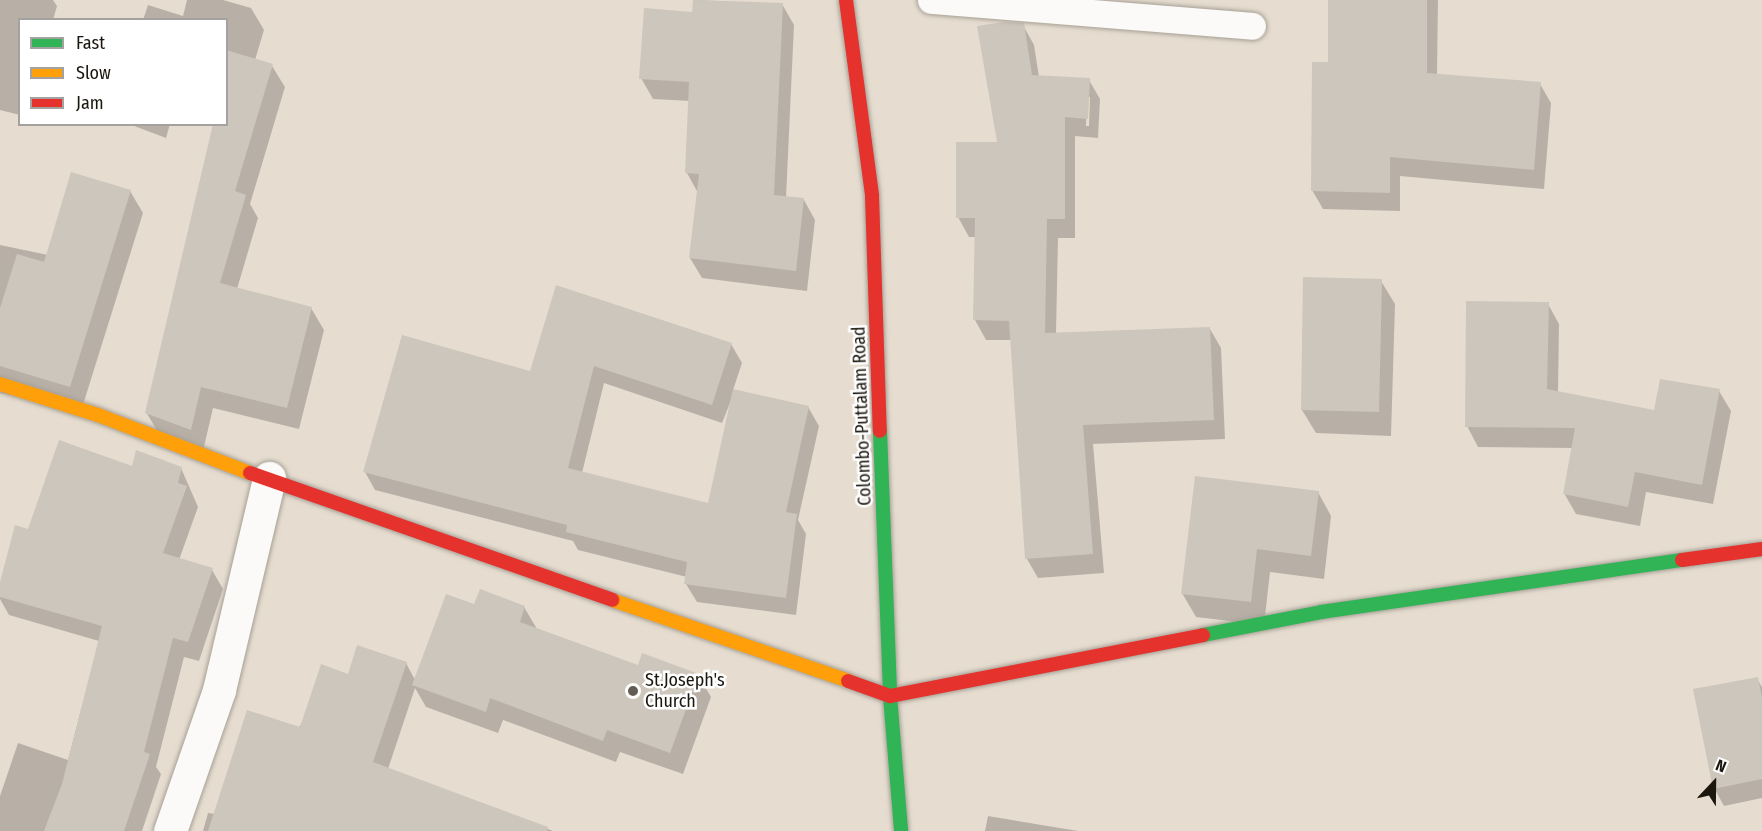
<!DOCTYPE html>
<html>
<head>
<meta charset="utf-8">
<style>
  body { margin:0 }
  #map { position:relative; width:1762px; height:831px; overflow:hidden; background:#e6ddd0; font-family:"Fira Sans Condensed",sans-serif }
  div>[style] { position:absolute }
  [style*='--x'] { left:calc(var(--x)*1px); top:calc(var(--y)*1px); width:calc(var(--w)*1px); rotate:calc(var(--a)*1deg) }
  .shadow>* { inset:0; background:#0003 }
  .building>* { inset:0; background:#cdc6bc }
  .roads { filter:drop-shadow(0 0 2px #a7a096) drop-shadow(0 0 2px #a7a096) }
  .lane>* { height:27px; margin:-13.5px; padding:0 13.5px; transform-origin:13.5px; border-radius:13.5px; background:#fbfaf8 }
  .street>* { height:33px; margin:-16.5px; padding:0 16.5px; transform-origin:16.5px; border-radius:16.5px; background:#fbfaf8 }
  .fast>* { height:14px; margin:-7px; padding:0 7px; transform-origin:7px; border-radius:7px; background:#30b455 }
  .slow>* { height:14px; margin:-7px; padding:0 7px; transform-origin:7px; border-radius:7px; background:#ff9f0a }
  .jam>* { height:14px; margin:-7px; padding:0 7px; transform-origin:7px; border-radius:7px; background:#e5322d }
  .dots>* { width:16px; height:16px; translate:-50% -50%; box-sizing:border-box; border:3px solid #fff; border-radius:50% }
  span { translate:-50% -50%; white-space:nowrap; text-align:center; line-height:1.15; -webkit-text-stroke:5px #fff; paint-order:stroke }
  .street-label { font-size:18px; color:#1b160e }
  .poi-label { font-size:18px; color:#1b160e }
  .left { translate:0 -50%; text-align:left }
  .legend { position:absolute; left:18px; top:18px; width:210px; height:108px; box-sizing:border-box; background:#fff; border:2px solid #a4a29f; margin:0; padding:8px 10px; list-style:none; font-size:18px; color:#1b160e }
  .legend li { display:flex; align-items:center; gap:12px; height:30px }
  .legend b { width:30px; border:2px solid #a4a29f }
  .north { position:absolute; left:1684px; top:753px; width:60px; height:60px; -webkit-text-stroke:4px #fff; paint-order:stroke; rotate:22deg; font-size:16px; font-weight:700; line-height:24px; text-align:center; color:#1b160e }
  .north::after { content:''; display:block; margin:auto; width:21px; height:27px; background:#1b160e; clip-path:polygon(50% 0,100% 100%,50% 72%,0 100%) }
</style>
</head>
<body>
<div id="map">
  <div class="shadow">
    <div style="clip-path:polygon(0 0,53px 0,57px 6px,53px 20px,20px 20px,20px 115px,0 110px)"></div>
    <div style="clip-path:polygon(187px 0,223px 0,251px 8px,264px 30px,255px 60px,272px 66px,285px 87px,250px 204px,258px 218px,237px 289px,311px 308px,324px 330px,299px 429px,213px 408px,203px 451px,159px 434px,146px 412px,226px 124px,226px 20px,143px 20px,148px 5px,183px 16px)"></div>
    <div style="clip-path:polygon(694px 0,782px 4px,794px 25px,786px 198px,804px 200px,815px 220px,807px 291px,702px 278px,690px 258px,698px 193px,687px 173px,690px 101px,653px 99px,641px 78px,694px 13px)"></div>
    <div style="clip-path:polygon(1330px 0,1438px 0,1437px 75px,1540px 84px,1551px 103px,1544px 189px,1400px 176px,1400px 211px,1323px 209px,1312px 190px,1329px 64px)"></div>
    <div style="clip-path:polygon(evenodd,1023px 25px,1034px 45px,1039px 77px,1089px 80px,1100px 99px,1098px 138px,1075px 136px,1075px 238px,1058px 238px,1056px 334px,1210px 329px,1221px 348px,1225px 439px,1093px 444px,1104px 573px,1038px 578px,1027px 559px,1012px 340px,986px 340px,975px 320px,976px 237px,969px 237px,958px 217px,998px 143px,1023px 25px,1087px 97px,1090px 97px,1089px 126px,1086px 126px,1087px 97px)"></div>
    <div style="clip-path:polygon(129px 124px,170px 124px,166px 138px)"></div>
    <div style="clip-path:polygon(130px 191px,143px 213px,82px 408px,0 393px,0 245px,48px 255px)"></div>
    <div style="clip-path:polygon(1381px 281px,1395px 304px,1391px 436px,1316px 433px,1302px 410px)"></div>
    <div style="clip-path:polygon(1548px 304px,1559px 324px,1558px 393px,1655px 412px,1719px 391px,1731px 411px,1713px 504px,1646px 492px,1640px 526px,1576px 514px,1564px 493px,1573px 448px,1478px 447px,1467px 426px)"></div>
    <div style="clip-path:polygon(evenodd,731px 344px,742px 363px,733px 390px,808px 407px,819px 426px,798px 520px,806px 534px,796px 615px,697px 602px,686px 584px,687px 577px,578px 550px,573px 541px,375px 490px,365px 472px,531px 372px,731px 344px,604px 383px,722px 423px,734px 393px,709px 505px,582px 473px,604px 383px)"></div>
    <div style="clip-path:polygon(133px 468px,181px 468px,198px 507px,179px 560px,212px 570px,223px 589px,199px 661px,184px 657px,156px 767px,161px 774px,142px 831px,0 831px,0 796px,18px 743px,68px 760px,99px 641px,9px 615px,0 599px,0 587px,29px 531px)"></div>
    <div style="clip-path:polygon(1318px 492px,1331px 516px,1324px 579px,1270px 572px,1264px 625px,1196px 617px,1182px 593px)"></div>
    <div style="clip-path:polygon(475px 606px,524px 607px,537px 629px,639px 667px,698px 675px,711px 697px,683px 774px,620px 752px,616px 762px,503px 720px,498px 733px,426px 707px,415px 688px,388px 769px,553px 831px,203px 831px,208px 813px,215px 814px,349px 675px,406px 663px,415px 680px)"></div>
    <div style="clip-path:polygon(1757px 679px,1762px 687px,1762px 798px,1724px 806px,1714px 788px)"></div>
    <div style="clip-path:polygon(988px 816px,1078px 831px,985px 831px)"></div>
  </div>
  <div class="building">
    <div style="clip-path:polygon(693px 0,783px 3px,774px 195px,804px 198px,796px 271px,689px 258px,699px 174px,685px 173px,689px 82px,639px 79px,644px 8px,692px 12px)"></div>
    <div style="clip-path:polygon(1328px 0,1427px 0,1427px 73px,1541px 82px,1534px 170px,1390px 157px,1390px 193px,1311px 191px,1312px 62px,1328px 62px)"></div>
    <div style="clip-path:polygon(1004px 22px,1024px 23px,1032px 75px,1090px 78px,1088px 119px,1065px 117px,1065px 219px,1047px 219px,1045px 333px,1210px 327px,1214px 420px,1083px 425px,1093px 554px,1025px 559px,1009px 321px,973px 320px,975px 218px,956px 218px,956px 142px,997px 142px,977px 26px)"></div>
    <div style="clip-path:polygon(226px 50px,273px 64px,235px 191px,246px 195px,220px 283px,312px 307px,287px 408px,201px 387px,191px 430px,145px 413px,213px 124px,226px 124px)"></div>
    <div style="clip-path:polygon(71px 172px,131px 190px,70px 387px,0 366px,0 308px,17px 254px,44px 262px)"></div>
    <div style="clip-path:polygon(1303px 277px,1382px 279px,1379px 412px,1301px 410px)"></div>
    <div style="clip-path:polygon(556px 285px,732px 343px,712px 405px,594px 366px,568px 468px,708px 503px,733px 389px,809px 406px,786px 512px,797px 514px,786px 598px,684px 584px,687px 562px,566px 532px,567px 525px,363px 472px,402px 335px,530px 371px)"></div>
    <div style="clip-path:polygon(1466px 301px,1549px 302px,1547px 389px,1654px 410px,1660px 379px,1720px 389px,1702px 485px,1635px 472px,1628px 507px,1563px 494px,1575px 428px,1465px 427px)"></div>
    <div style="clip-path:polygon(59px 440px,132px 466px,136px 450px,182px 467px,178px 483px,187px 486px,163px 553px,213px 568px,188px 642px,173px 638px,144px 752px,150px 754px,124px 831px,44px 831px,62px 784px,102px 626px,0 597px,0 582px,15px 525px,28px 529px)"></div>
    <div style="clip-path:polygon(1195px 476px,1319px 491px,1311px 556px,1257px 549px,1251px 602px,1181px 594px)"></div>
    <div style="clip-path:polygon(480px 589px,525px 606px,520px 622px,638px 665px,642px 653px,699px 674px,670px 753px,607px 730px,603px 741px,490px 698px,486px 712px,412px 685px,446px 594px,474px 604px)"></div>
    <div style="clip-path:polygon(357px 645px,407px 662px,373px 762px,548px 827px,547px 831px,208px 831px,247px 710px,300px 727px,321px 664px,348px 674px)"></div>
    <div style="clip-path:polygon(1758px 677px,1762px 698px,1762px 779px,1713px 789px,1693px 689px)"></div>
  </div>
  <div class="roads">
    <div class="lane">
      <div style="--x:931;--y:0;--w:322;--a:4.6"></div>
    </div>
    <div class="street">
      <div style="--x:170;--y:831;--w:149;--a:-70.8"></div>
      <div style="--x:219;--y:690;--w:218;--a:-76.7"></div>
    </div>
    <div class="fast">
      <div style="--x:880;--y:431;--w:265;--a:87.8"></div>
      <div style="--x:890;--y:696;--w:135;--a:85.3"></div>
      <div style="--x:1203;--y:635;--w:120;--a:-11"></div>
      <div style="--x:1321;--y:612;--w:365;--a:-8.2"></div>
    </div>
    <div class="slow">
      <div style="--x:0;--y:384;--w:103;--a:17.6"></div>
      <div style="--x:98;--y:415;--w:163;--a:20.9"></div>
      <div style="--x:612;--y:600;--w:250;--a:18.9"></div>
    </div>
    <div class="jam">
      <div style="--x:846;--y:0;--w:198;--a:82.4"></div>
      <div style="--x:872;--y:196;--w:235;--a:88.1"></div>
      <div style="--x:250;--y:473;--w:384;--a:19.3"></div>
      <div style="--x:1682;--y:560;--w:81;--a:-7.8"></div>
      <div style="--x:848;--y:681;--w:45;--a:19.7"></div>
      <div style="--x:890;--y:696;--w:319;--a:-11"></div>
    </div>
  </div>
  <div class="dots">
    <div style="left:633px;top:691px;background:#625c52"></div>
  </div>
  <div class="street-label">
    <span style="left:862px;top:416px;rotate:-92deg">Colombo-Puttalam Road</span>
  </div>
  <div class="poi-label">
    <span class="left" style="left:645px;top:691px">St.Joseph's<br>Church</span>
  </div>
  <ul class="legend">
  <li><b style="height:8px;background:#30b455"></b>Fast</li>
  <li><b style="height:8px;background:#ff9f0a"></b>Slow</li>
  <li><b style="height:8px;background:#e5322d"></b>Jam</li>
  </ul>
  <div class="north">N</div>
</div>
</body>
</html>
